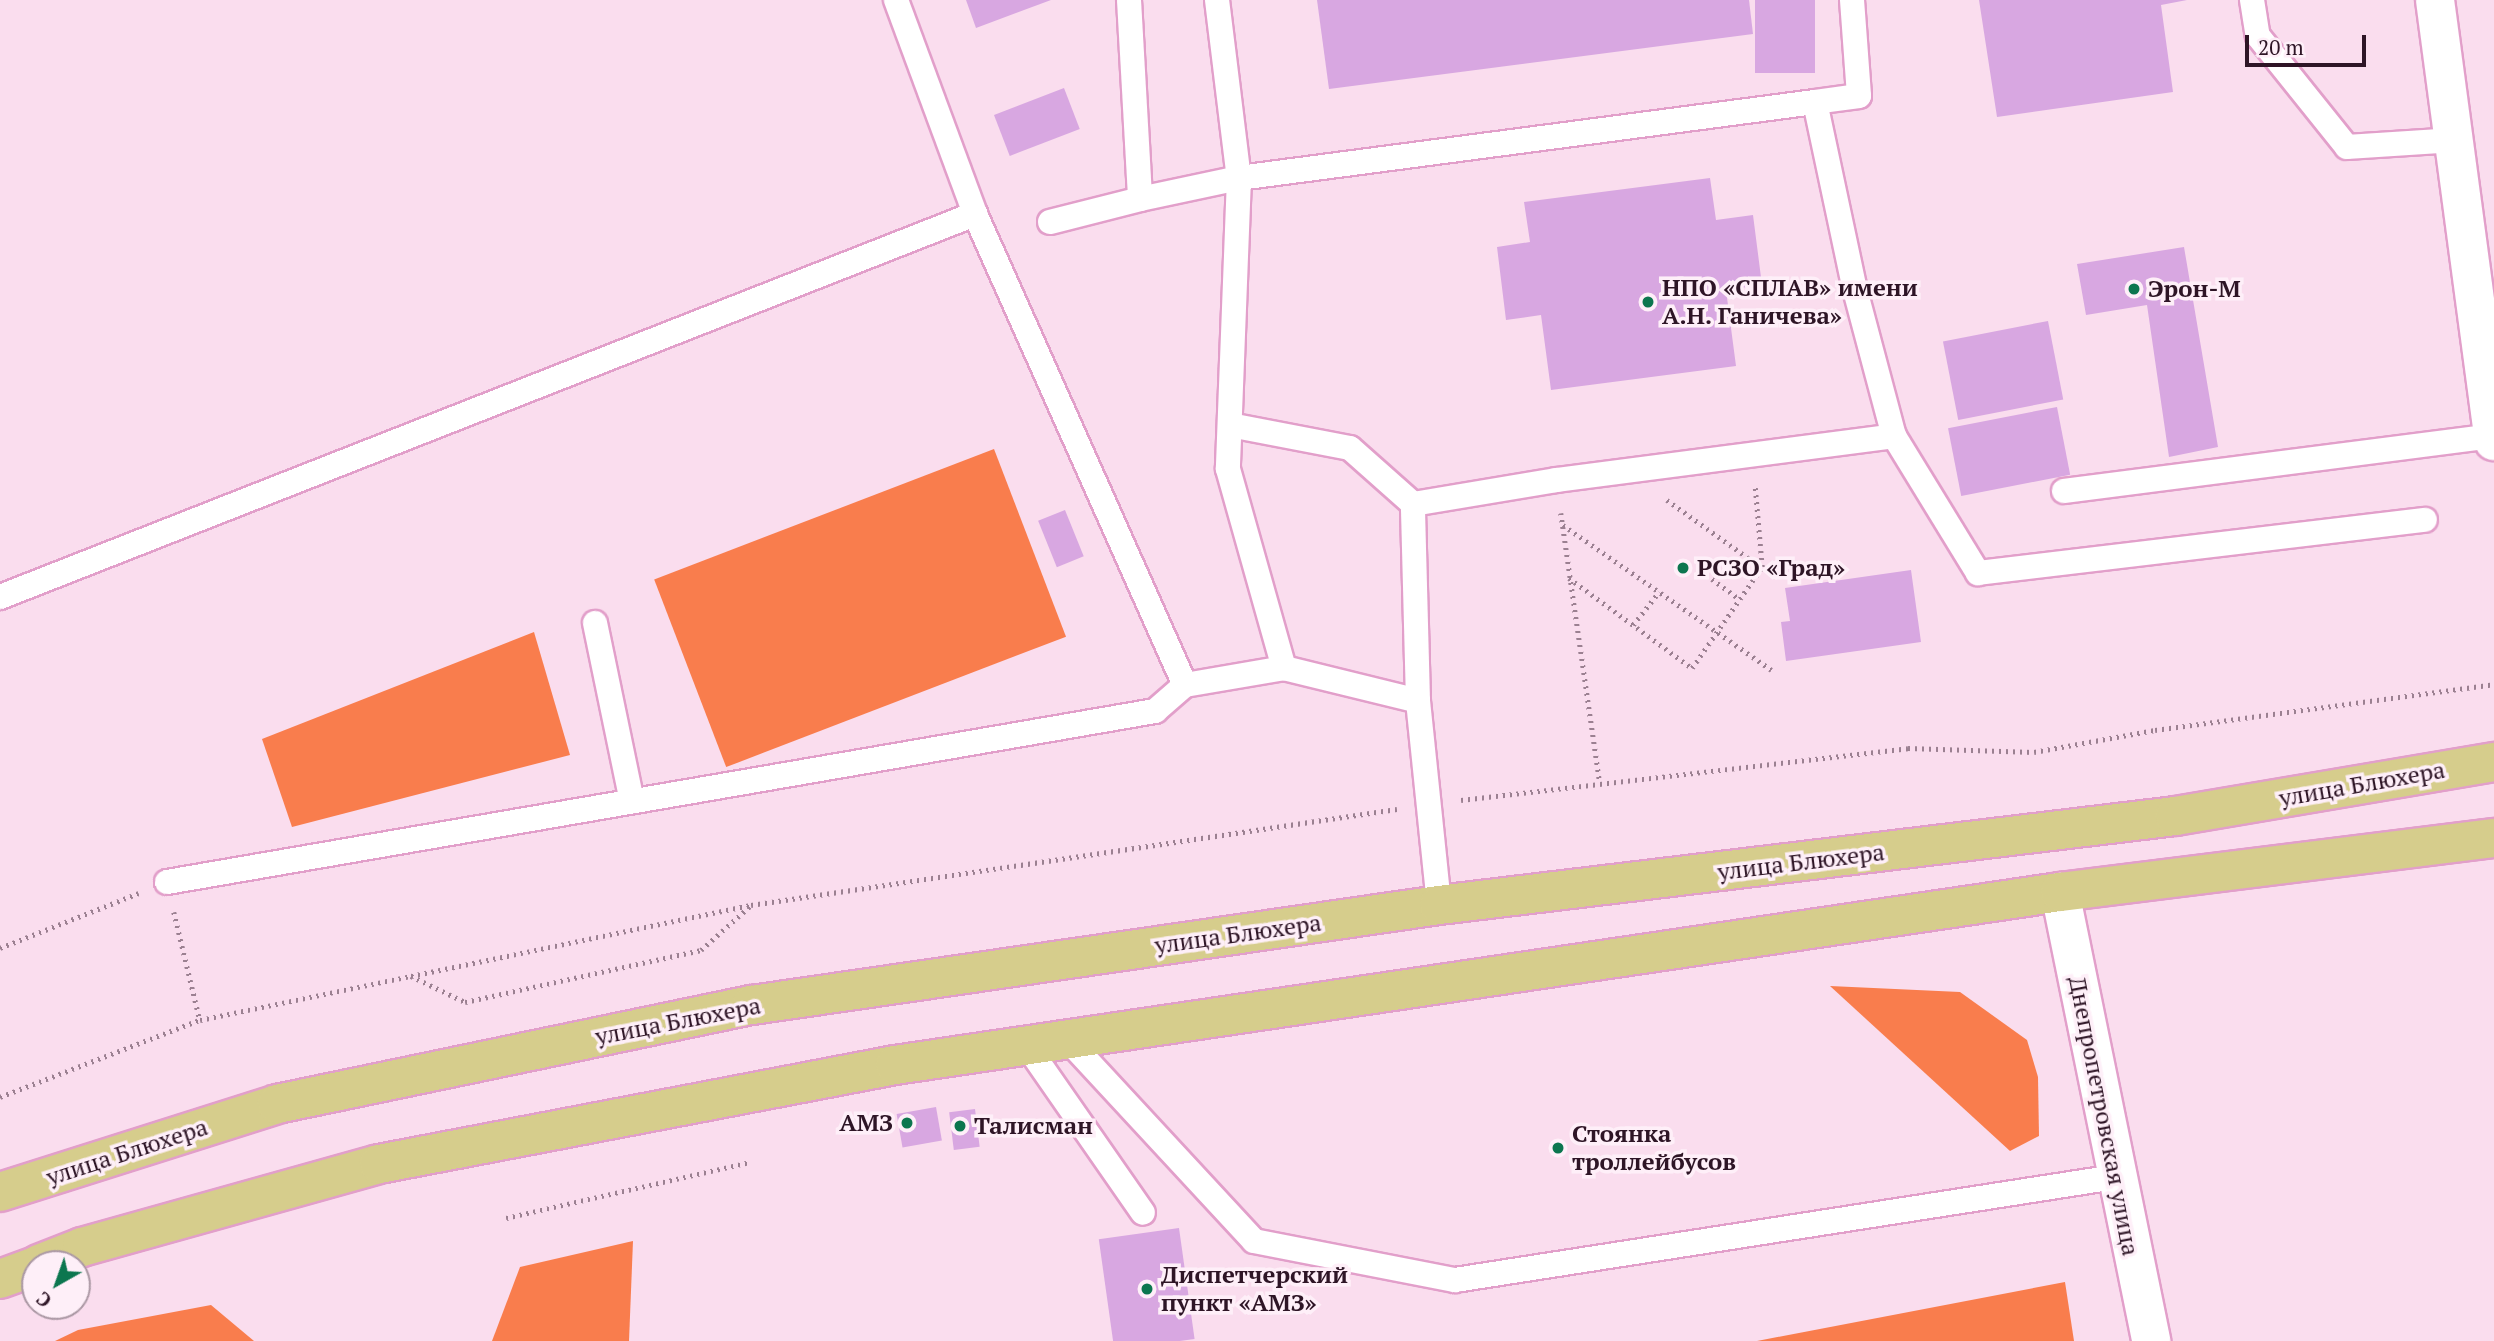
<!DOCTYPE html>
<meta charset="utf-8">
<style>
body{margin:0}
#map{position:relative;width:2494px;height:1341px;overflow:hidden;background:#faddee;font-family:"PT Serif",serif}
div>[style]{position:absolute}
[style*='--x']{left:calc(var(--x)*1px);top:calc(var(--y)*1px);width:calc(var(--w)*1px);rotate:calc(var(--a)*1deg)}
.forest>*{inset:0;background:#f97d4d;transform-origin:0 0}
.building>*{inset:0;background:#d8a7e1;transform-origin:0 0}
.path>*{height:4.5px;margin-top:-2.25px;transform-origin:0;background:repeating-linear-gradient(90deg,#9b8091 0 2px,transparent 0 7px)}
.roads{filter:drop-shadow(2px 0 #e29fca) drop-shadow(-2px 0 #e29fca) drop-shadow(0 2px #e29fca) drop-shadow(0 -2px #e29fca)}
.service>*{height:24px;margin:-12px;padding:0 12px;transform-origin:12px;border-radius:12px;background:#fff}
.minor>*{height:38px;margin:-19px;padding:0 19px;transform-origin:19px;border-radius:19px;background:#fff}
.primary>*{height:38px;margin:-19px;padding:0 19px;transform-origin:19px;border-radius:19px;background:#d6cd8c}
.dots>*{width:19px;height:19px;translate:-50% -50%;box-sizing:border-box;border:4px solid #feeff8;border-radius:50%}
span{translate:-50% -50%;white-space:nowrap;text-align:center;line-height:1.15;-webkit-text-stroke:7px #feeff8;paint-order:stroke}
.poi-label{font-size:24px;color:#2e1526;font-weight:700}
.left{translate:0 -50%;text-align:left}
.right{translate:-100% -50%;text-align:right}
.street-label{font-size:24px;color:#2e1526}
.north{position:absolute;left:21px;top:1250px;width:70px;height:70px;box-sizing:border-box;background:#feeff8;border:2px solid #ab98a4;border-radius:50%;rotate:220deg;font-size:19px;font-weight:700;line-height:28px;text-align:center;color:#2e1526}
.north::after{content:'';display:block;margin:auto;width:24px;height:32px;background:#0c764f;clip-path:polygon(50% 0,100% 100%,50% 72%,0 100%)}
.scale{position:absolute;left:2245px;top:35px;width:121px;height:32px;box-sizing:border-box;border:4px solid #2e1526;border-top:0;padding-left:9px;font-size:21px;line-height:24px;white-space:nowrap;color:#2e1526;-webkit-text-stroke:5px #feeff8;paint-order:stroke}
</style>
<div id="map">
<div class="forest">
<div style="left:994px;top:449px;width:201px;height:364px;rotate:69deg"></div>
<div style="clip-path:polygon(534px 632px,570px 755px,292px 827px,262px 739px)"></div>
<div style="clip-path:polygon(1830px 986px,1960px 992px,2027px 1040px,2038px 1077px,2039px 1136px,2010px 1151px)"></div>
<div style="clip-path:polygon(633px 1241px,629px 1341px,492px 1341px,520px 1267px)"></div>
<div style="clip-path:polygon(2065px 1282px,2074px 1341px,1757px 1341px)"></div>
<div style="clip-path:polygon(211px 1305px,254px 1341px,55px 1341px,78px 1330px)"></div>
</div>
<div class="building">
<div style="clip-path:polygon(966px 0,1051px 0,976px 28px)"></div>
<div style="clip-path:polygon(1317px 0,1749px 0,1753px 34px,1329px 89px)"></div>
<div style="left:1755px;top:0;width:60px;height:73px"></div>
<div style="clip-path:polygon(1979px 0,2187px 0,2161px 5px,2173px 92px,1997px 117px)"></div>
<div style="left:1064px;top:88px;width:44px;height:75px;rotate:69deg"></div>
<div style="clip-path:polygon(1710px 178px,1716px 220px,1753px 215px,1762px 285px,1726px 290px,1736px 366px,1551px 390px,1541px 315px,1506px 320px,1497px 247px,1530px 242px,1524px 202px)"></div>
<div style="clip-path:polygon(2184px 247px,2218px 447px,2169px 457px,2147px 305px,2086px 315px,2077px 264px)"></div>
<div style="left:2048px;top:321px;width:80px;height:107px;rotate:79deg"></div>
<div style="left:2057px;top:407px;width:69px;height:111px;rotate:79deg"></div>
<div style="left:1065px;top:510px;width:50px;height:29px;rotate:68deg"></div>
<div style="clip-path:polygon(1911px 570px,1921px 642px,1786px 661px,1781px 622px,1790px 621px,1785px 588px)"></div>
<div style="left:936px;top:1107px;width:34px;height:40px;rotate:80deg"></div>
<div style="left:975px;top:1109px;width:38px;height:26px;rotate:83deg"></div>
<div style="left:1179px;top:1228px;width:112px;height:81px;rotate:82deg"></div>
</div>
<div class="path">
<div style="--x:1667;--y:500;--w:115;--a:35.5"></div>
<div style="--x:1561;--y:513;--w:272;--a:81.8"></div>
<div style="--x:1563;--y:525;--w:254;--a:34.8"></div>
<div style="--x:1569;--y:578;--w:152;--a:36.2"></div>
<div style="--x:1692;--y:668;--w:123;--a:-55.3"></div>
<div style="--x:1762;--y:567;--w:80;--a:-95"></div>
<div style="--x:1712;--y:579;--w:34;--a:36"></div>
<div style="--x:1633;--y:625;--w:42;--a:-51.8"></div>
<div style="--x:1461;--y:800;--w:450;--a:-6.6"></div>
<div style="--x:1908;--y:748;--w:126;--a:1.8"></div>
<div style="--x:2034;--y:752;--w:123;--a:-10.3"></div>
<div style="--x:2155;--y:730;--w:342;--a:-7.7"></div>
<div style="--x:174;--y:912;--w:111;--a:76.5"></div>
<div style="--x:0;--y:948;--w:149;--a:-21.6"></div>
<div style="--x:411;--y:976;--w:347;--a:-11.8"></div>
<div style="--x:751;--y:905;--w:653;--a:-8.45"></div>
<div style="--x:0;--y:1097;--w:214;--a:-21.1"></div>
<div style="--x:200;--y:1020;--w:216;--a:-11.8"></div>
<div style="--x:411;--y:976;--w:60;--a:25.7"></div>
<div style="--x:465;--y:1002;--w:242;--a:-12.4"></div>
<div style="--x:701;--y:950;--w:66;--a:-41.9"></div>
<div style="--x:506;--y:1218;--w:250;--a:-12.9"></div>
</div>
<div class="roads">
<div class="service">
<div style="--x:896;--y:0;--w:228;--a:69.7"></div>
<div style="--x:975;--y:214;--w:516;--a:65.97"></div>
<div style="--x:1129;--y:0;--w:199;--a:86.8"></div>
<div style="--x:1217;--y:0;--w:179;--a:83"></div>
<div style="--x:1239;--y:178;--w:291;--a:92.2"></div>
<div style="--x:1228;--y:469;--w:207;--a:74.3"></div>
<div style="--x:1852;--y:0;--w:96;--a:85.8"></div>
<div style="--x:1859;--y:96;--w:44;--a:172.2"></div>
<div style="--x:1815;--y:102;--w:188;--a:78"></div>
<div style="--x:1854;--y:286;--w:155;--a:75.1"></div>
<div style="--x:2252;--y:0;--w:36;--a:81"></div>
<div style="--x:2258;--y:36;--w:142;--a:51.3"></div>
<div style="--x:2347;--y:147;--w:108;--a:-3.7"></div>
<div style="--x:1050;--y:222;--w:93;--a:-14.3"></div>
<div style="--x:1140;--y:199;--w:101;--a:-12"></div>
<div style="--x:1239;--y:178;--w:581;--a:-7.52"></div>
<div style="--x:1230;--y:425;--w:122;--a:10.9"></div>
<div style="--x:1350;--y:448;--w:84;--a:41.6"></div>
<div style="--x:2064;--y:491;--w:433;--a:-7.3"></div>
<div style="--x:0;--y:597;--w:1048;--a:-21.45"></div>
<div style="--x:595;--y:623;--w:182;--a:78.3"></div>
<div style="--x:1418;--y:701;--w:197;--a:-91.5"></div>
<div style="--x:1413;--y:504;--w:145;--a:-9.5"></div>
<div style="--x:1556;--y:480;--w:341;--a:-7.4"></div>
<div style="--x:1894;--y:436;--w:161;--a:58.5"></div>
<div style="--x:1978;--y:573;--w:450;--a:-6.8"></div>
<div style="--x:167;--y:882;--w:1003;--a:-9.82"></div>
<div style="--x:1155;--y:711;--w:40;--a:-41"></div>
<div style="--x:1185;--y:685;--w:100;--a:-9.7"></div>
<div style="--x:1284;--y:668;--w:138;--a:13.8"></div>
<div style="--x:1418;--y:701;--w:205;--a:84.1"></div>
<div style="--x:1067;--y:1039;--w:275;--a:47.2"></div>
<div style="--x:1254;--y:1241;--w:205;--a:11"></div>
<div style="--x:1455;--y:1280;--w:668;--a:-8.87"></div>
<div style="--x:1027;--y:1046;--w:203;--a:55.2"></div>
</div>
<div class="minor">
<div style="--x:2435;--y:0;--w:445;--a:82.4"></div>
<div style="--x:2060;--y:892;--w:458;--a:78.5"></div>
</div>
<div class="primary">
<div style="--x:0;--y:1192;--w:291;--a:-17.6"></div>
<div style="--x:277;--y:1104;--w:485;--a:-11.8"></div>
<div style="--x:752;--y:1005;--w:694;--a:-8.28"></div>
<div style="--x:1439;--y:905;--w:741;--a:-6.89"></div>
<div style="--x:2175;--y:816;--w:324;--a:-9.6"></div>
<div style="--x:39;--y:1264;--w:46;--a:-21.6"></div>
<div style="--x:82;--y:1247;--w:308;--a:-15.6"></div>
<div style="--x:379;--y:1164;--w:525;--a:-10.86"></div>
<div style="--x:895;--y:1065;--w:1178;--a:-8.45"></div>
<div style="--x:2060;--y:892;--w:437;--a:-7.1"></div>
<div style="--x:0;--y:1279;--w:37;--a:-20"></div>
</div>
</div>
<div class="dots">
<div style="left:2134px;top:289px;background:#0c764f"></div>
<div style="left:1648px;top:302px;background:#0c764f"></div>
<div style="left:1683px;top:568px;background:#0c764f"></div>
<div style="left:907px;top:1123px;background:#0c764f"></div>
<div style="left:960px;top:1126px;background:#0c764f"></div>
<div style="left:1558px;top:1148px;background:#0c764f"></div>
<div style="left:1147px;top:1289px;background:#0c764f"></div>
</div>
<div class="poi-label">
<span class="left" style="left:1662px;top:302px">НПО «СПЛАВ» имени<br>А.Н. Ганичева»</span>
<span class="left" style="left:2148px;top:289px">Эрон-М</span>
<span class="left" style="left:1697px;top:568px">РСЗО «Град»</span>
<span class="right" style="left:893px;top:1123px">АМЗ</span>
<span class="left" style="left:974px;top:1126px">Талисман</span>
<span class="left" style="left:1572px;top:1148px">Стоянка<br>троллейбусов</span>
<span class="left" style="left:1161px;top:1289px">Диспетчерский<br>пункт «АМЗ»</span>
</div>
<div class="street-label">
<span style="left:2362px;top:784px;rotate:-10deg">улица Блюхера</span>
<span style="left:1801px;top:862px;rotate:-7deg">улица Блюхера</span>
<span style="left:1238px;top:934px;rotate:-8deg">улица Блюхера</span>
<span style="left:678px;top:1021px;rotate:-11deg">улица Блюхера</span>
<span style="left:2104px;top:1116px;rotate:79deg">Днепропетровская улица</span>
<span style="left:127px;top:1152px;rotate:-18deg">улица Блюхера</span>
</div>
<div class="north">С</div>
<div class="scale">20 m</div>
</div>
